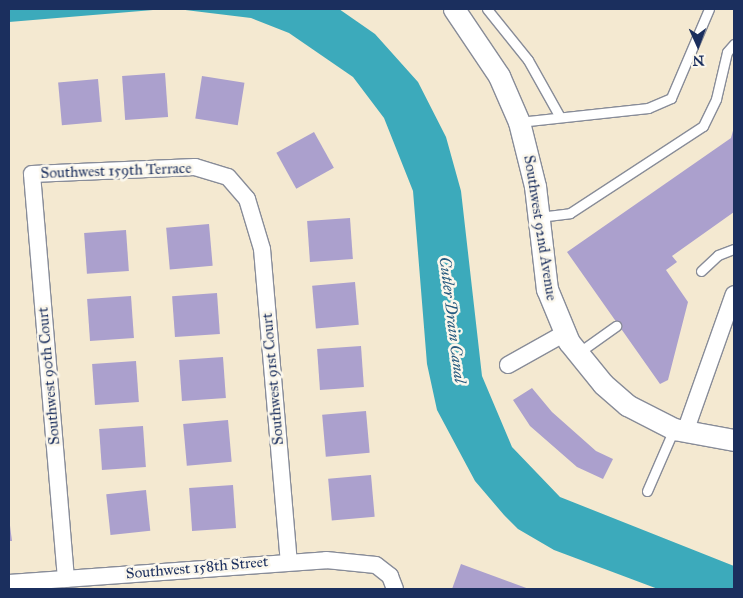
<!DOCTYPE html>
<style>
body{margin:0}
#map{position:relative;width:743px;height:598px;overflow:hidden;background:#f4e9d1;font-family:"IM FELL Great Primer",serif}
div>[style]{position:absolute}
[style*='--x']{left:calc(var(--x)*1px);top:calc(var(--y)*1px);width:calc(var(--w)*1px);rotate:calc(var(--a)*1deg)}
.water>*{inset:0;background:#3caabb}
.building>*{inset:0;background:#aba0cd;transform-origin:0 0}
.roads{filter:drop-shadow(1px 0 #888c98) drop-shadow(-1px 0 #888c98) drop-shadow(0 1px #888c98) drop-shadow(0 -1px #888c98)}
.service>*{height:9px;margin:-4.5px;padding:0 4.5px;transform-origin:4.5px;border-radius:4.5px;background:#fff}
.minor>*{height:16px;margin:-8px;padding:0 8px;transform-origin:8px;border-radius:8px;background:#fff}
.tertiary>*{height:21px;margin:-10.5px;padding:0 10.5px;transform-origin:10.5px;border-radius:10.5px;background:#fff}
span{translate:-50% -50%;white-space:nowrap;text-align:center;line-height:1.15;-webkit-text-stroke:5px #fbf7ec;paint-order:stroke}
.street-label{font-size:15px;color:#1b2f5e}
.water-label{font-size:16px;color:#275a7f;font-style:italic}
.frame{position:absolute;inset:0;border:10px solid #1b2f5e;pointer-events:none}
.north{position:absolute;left:673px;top:20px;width:50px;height:50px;-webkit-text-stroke:4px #fbf7ec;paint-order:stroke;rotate:178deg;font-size:14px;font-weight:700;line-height:20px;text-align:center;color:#1b2f5e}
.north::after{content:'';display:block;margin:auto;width:18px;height:22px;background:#1b2f5e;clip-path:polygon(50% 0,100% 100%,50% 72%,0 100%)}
</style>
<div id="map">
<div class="water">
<div style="clip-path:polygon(9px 9px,165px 9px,9px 22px)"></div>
<div style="clip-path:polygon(177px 9px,339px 9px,375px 34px,418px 82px,446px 137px,461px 191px,482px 376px,512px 447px,560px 497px,734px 566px,734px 589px,658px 589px,554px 550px,518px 529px,504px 515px,475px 481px,437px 410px,427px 364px,413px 191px,384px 118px,353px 77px,289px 33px,251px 18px)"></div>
</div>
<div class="building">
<div style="left:165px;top:73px;width:44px;height:43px;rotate:86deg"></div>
<div style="left:202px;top:76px;width:43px;height:43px;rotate:9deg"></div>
<div style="left:98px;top:79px;width:43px;height:40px;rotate:85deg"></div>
<div style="clip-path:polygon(734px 127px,734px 212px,672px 256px,677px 262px,666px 270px,688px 302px,668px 380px,660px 384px,567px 252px,731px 138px)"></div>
<div style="left:314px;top:132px;width:41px;height:43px;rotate:61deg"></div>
<div style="left:350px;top:218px;width:41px;height:43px;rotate:86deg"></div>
<div style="left:209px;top:224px;width:42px;height:43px;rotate:85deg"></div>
<div style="left:126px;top:230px;width:41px;height:42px;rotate:86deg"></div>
<div style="left:355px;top:282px;width:43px;height:43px;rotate:85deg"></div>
<div style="left:217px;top:293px;width:41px;height:45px;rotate:86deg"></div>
<div style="left:131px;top:296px;width:42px;height:44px;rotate:86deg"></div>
<div style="left:361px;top:346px;width:41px;height:44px;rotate:86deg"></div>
<div style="left:223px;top:357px;width:41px;height:44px;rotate:86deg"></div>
<div style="left:136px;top:361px;width:41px;height:44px;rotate:86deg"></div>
<div style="clip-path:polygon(532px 388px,552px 412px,596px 451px,613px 459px,603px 479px,577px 467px,530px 426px,513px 400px)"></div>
<div style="left:366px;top:411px;width:42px;height:44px;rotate:85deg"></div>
<div style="left:228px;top:420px;width:42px;height:45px;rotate:85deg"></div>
<div style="left:143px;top:426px;width:41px;height:44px;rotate:86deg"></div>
<div style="left:371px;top:475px;width:42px;height:43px;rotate:85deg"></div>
<div style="left:233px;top:485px;width:43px;height:44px;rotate:86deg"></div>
<div style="left:146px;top:490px;width:41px;height:40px;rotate:84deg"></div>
<div style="clip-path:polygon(9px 518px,12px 541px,9px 541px)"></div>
<div style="clip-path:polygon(461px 564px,529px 589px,452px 589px)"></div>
</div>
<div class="roads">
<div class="service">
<div style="--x:487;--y:9;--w:65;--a:51.2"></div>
<div style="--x:528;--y:60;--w:65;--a:60.7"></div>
<div style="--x:519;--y:122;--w:130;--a:-6.2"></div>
<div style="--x:648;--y:108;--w:25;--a:-23"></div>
<div style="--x:671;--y:98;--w:97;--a:-66.9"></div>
<div style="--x:539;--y:217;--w:31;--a:-7"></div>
<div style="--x:570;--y:213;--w:159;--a:-33.2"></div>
<div style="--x:703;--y:126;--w:30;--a:-64"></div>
<div style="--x:716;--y:99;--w:48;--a:-76.8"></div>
<div style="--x:727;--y:52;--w:11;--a:-49"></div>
<div style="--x:701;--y:271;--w:23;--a:-43"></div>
<div style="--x:718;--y:255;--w:17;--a:-21"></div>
<div style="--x:578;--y:353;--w:47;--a:-35.4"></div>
<div style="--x:647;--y:491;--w:68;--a:-66.5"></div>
</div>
<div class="minor">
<div style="--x:508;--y:365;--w:65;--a:-29.3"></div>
<div style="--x:685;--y:432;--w:146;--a:-70.5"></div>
<div style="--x:66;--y:579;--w:406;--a:-94.8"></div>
<div style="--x:32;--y:174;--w:163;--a:-2.5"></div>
<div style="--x:195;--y:167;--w:34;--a:17"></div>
<div style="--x:228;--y:177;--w:29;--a:49"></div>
<div style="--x:247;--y:199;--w:52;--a:73.3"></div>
<div style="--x:262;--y:249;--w:313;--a:85.1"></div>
<div style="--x:9;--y:583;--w:318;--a:-4.1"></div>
<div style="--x:326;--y:560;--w:50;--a:5.7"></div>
<div style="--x:376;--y:565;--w:18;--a:38"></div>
<div style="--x:390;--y:576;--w:14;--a:69"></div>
</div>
<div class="tertiary">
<div style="--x:454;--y:9;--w:81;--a:56.1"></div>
<div style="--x:499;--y:76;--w:50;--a:66.5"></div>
<div style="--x:519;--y:122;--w:66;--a:76"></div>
<div style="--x:535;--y:186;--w:104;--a:83.4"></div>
<div style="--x:547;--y:289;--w:57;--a:67.5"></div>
<div style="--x:569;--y:342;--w:54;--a:51"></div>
<div style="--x:603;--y:384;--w:32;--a:41"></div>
<div style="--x:627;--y:405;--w:53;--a:27.1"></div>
<div style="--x:674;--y:429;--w:61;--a:10.4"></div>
</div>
</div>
<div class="street-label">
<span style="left:116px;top:171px;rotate:-2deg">Southwest 159th Terrace</span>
<span style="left:540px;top:228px;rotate:81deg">Southwest 92nd Avenue</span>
<span style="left:49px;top:376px;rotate:-95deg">Southwest 90th Court</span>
<span style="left:273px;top:379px;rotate:-95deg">Southwest 91st Court</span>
<span style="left:197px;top:568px;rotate:-5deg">Southwest 158th Street</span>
</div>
<div class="water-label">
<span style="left:452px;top:320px;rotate:83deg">Cutler Drain Canal</span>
</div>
<div class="frame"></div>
<div class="north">N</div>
</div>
